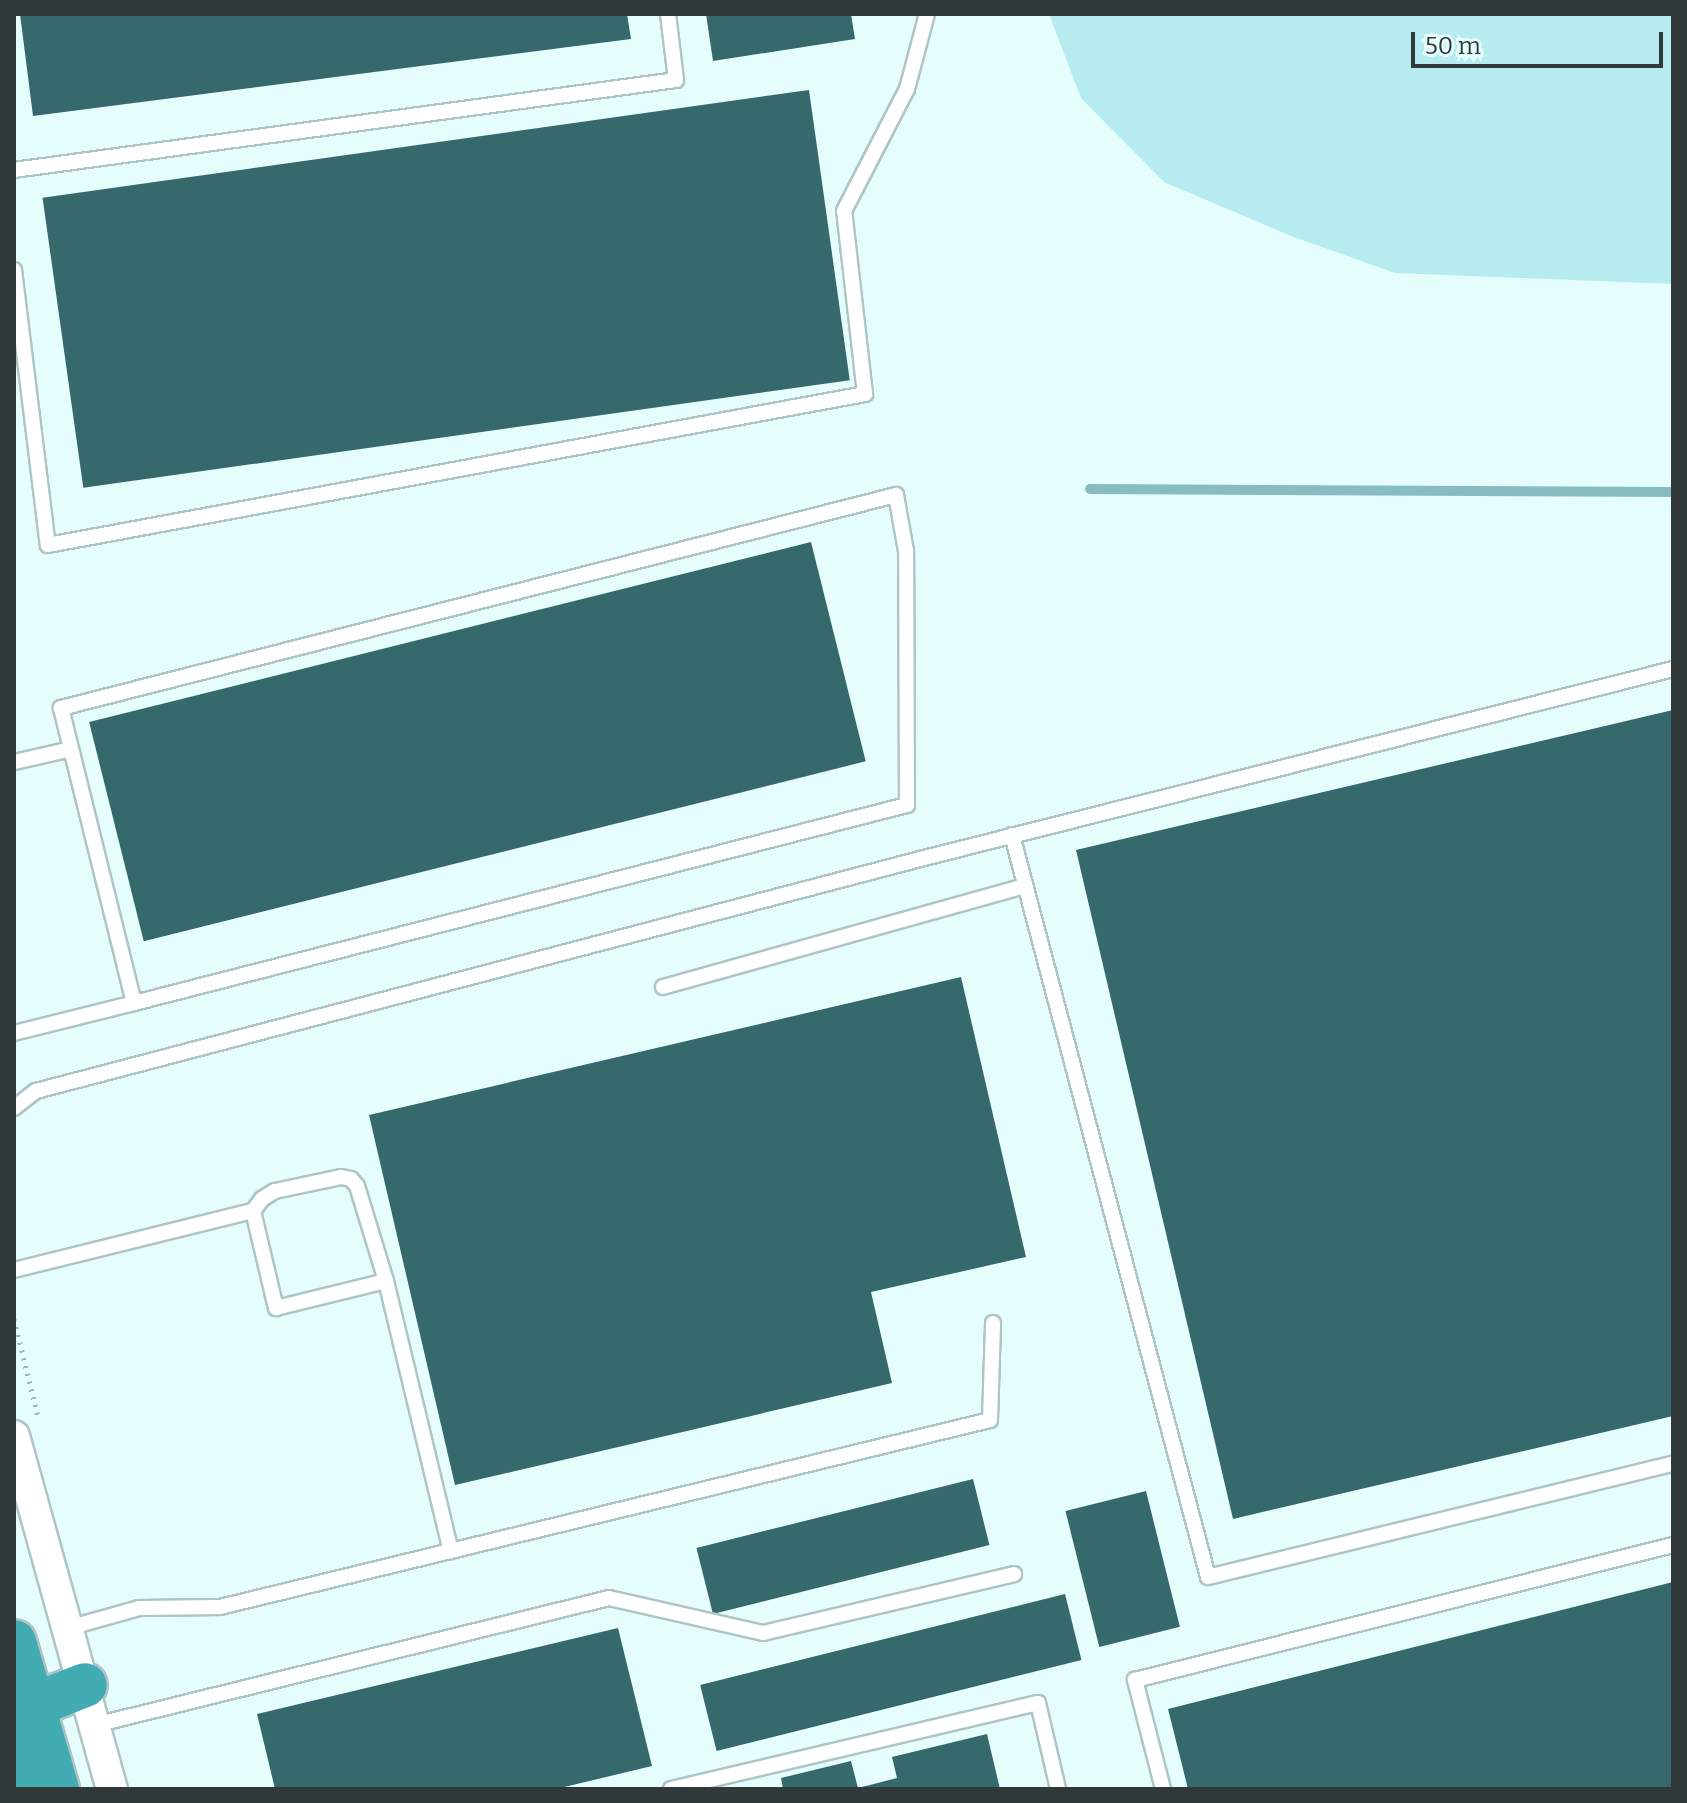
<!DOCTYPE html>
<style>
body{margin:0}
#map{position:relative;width:1687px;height:1803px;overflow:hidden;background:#e6fdfe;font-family:Bitter,serif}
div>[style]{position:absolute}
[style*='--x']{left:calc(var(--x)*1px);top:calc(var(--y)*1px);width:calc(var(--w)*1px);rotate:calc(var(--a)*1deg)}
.green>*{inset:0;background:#b6ecef}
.stream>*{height:10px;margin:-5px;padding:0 5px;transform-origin:5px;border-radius:5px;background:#87bdc0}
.building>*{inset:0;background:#35696c;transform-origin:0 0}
.path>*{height:5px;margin-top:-2.5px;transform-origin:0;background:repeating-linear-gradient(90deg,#a3b4b5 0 2px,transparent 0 8px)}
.roads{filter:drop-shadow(2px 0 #aec4c5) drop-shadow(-2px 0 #aec4c5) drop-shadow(0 2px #aec4c5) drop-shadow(0 -2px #aec4c5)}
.service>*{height:14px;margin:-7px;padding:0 7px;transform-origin:7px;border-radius:7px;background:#fff}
.minor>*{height:30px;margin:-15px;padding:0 15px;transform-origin:15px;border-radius:15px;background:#fff}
.trunk>*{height:44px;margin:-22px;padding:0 22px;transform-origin:22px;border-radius:22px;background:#42acb2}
span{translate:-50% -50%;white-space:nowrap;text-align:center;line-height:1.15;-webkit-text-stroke:8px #e6fdfe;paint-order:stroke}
.frame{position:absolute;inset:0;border:16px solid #31393a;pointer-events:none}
.scale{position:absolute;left:1411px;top:32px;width:252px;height:36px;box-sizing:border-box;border:4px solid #31393a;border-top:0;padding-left:10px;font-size:24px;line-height:28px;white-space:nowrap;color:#31393a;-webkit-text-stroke:6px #e6fdfe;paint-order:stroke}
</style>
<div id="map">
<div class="green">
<div style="clip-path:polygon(1049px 14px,1673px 14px,1673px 284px,1395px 273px,1291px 236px,1164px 182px,1081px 98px)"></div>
</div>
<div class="stream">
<div style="--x:1090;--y:489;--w:583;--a:0.29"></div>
</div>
<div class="building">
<div style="clip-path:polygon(20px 14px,627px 14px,631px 39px,33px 116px)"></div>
<div style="clip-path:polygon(706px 14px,851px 14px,855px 39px,713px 61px)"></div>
<div style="left:809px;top:90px;width:293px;height:774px;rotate:82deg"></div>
<div style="left:811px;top:542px;width:226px;height:744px;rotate:76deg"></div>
<div style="clip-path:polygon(1673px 710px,1673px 1416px,1233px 1519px,1076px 850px)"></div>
<div style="clip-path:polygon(961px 977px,1026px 1257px,871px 1292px,892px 1383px,455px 1485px,369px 1115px)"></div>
<div style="left:973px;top:1479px;width:68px;height:285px;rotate:76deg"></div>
<div style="left:1146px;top:1491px;width:140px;height:83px;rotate:76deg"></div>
<div style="clip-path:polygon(1673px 1582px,1673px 1789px,1188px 1789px,1168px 1709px)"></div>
<div style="left:1065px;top:1594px;width:68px;height:376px;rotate:76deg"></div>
<div style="clip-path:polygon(618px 1628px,652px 1766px,556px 1789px,275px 1789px,257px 1714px)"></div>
<div style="clip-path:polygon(987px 1734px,1000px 1789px,783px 1789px,781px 1778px,851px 1761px,858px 1788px,897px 1778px,892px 1757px)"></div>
</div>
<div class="path">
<div style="--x:14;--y:1319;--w:101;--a:76.2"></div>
</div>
<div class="roads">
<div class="service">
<div style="--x:14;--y:170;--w:668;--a:-7.74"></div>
<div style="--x:676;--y:80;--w:66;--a:-96.9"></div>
<div style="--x:14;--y:270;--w:277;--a:83"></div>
<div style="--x:48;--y:545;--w:831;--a:-10.47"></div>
<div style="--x:865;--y:394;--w:184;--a:-96.5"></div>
<div style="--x:844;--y:211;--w:137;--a:-62.7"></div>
<div style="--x:907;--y:89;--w:78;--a:-75.1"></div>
<div style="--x:14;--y:762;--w:58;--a:-12.8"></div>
<div style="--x:1012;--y:835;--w:767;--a:75.2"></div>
<div style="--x:1208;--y:1577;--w:479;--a:-13.7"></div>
<div style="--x:663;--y:987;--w:376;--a:-15.6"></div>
<div style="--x:14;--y:1033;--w:124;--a:-14"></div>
<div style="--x:134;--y:1003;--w:798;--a:-14.37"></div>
<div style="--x:907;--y:805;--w:254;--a:-90.2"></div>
<div style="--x:906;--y:551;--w:57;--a:-100.1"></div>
<div style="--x:896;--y:495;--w:862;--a:165.69"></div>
<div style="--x:61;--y:708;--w:304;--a:76.1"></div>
<div style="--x:14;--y:1108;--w:28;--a:-38"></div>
<div style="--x:36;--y:1091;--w:926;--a:-14.7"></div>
<div style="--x:932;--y:856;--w:764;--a:-14.16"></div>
<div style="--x:253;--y:1211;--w:15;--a:-53"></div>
<div style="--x:262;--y:1199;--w:15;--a:-32"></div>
<div style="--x:275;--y:1191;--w:67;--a:-12"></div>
<div style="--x:341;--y:1177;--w:10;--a:11"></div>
<div style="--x:351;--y:1179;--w:9;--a:49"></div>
<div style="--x:357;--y:1186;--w:99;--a:73"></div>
<div style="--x:14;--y:1270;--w:246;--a:-13.9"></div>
<div style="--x:253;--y:1211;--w:100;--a:76.7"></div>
<div style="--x:276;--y:1308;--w:113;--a:-13.8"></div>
<div style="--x:386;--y:1281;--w:278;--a:76.5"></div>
<div style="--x:68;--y:1628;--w:74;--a:-15.7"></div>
<div style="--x:139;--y:1608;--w:81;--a:-0.7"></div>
<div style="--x:220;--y:1607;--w:792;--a:-13.65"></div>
<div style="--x:990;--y:1420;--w:97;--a:-88.2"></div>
<div style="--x:95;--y:1725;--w:529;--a:-13.88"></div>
<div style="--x:609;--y:1598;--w:158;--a:12.8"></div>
<div style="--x:763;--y:1633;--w:258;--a:-13.2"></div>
<div style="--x:671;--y:1789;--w:377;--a:-13.2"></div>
<div style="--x:1038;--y:1703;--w:88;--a:76.9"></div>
<div style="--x:1163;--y:1789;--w:113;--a:-104.4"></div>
<div style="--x:1135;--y:1680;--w:555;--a:-14.09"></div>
</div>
<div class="minor">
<div style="--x:14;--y:1436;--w:366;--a:74.5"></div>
</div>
<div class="trunk">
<div style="--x:14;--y:1642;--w:153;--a:73.7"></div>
<div style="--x:14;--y:1713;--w:76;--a:-21.5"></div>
<div style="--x:23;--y:1789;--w:38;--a:-102"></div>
<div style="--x:15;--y:1752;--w:24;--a:-81"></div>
<div style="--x:19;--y:1728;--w:19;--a:-62"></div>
</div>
</div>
<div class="frame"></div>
<div class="scale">50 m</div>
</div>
